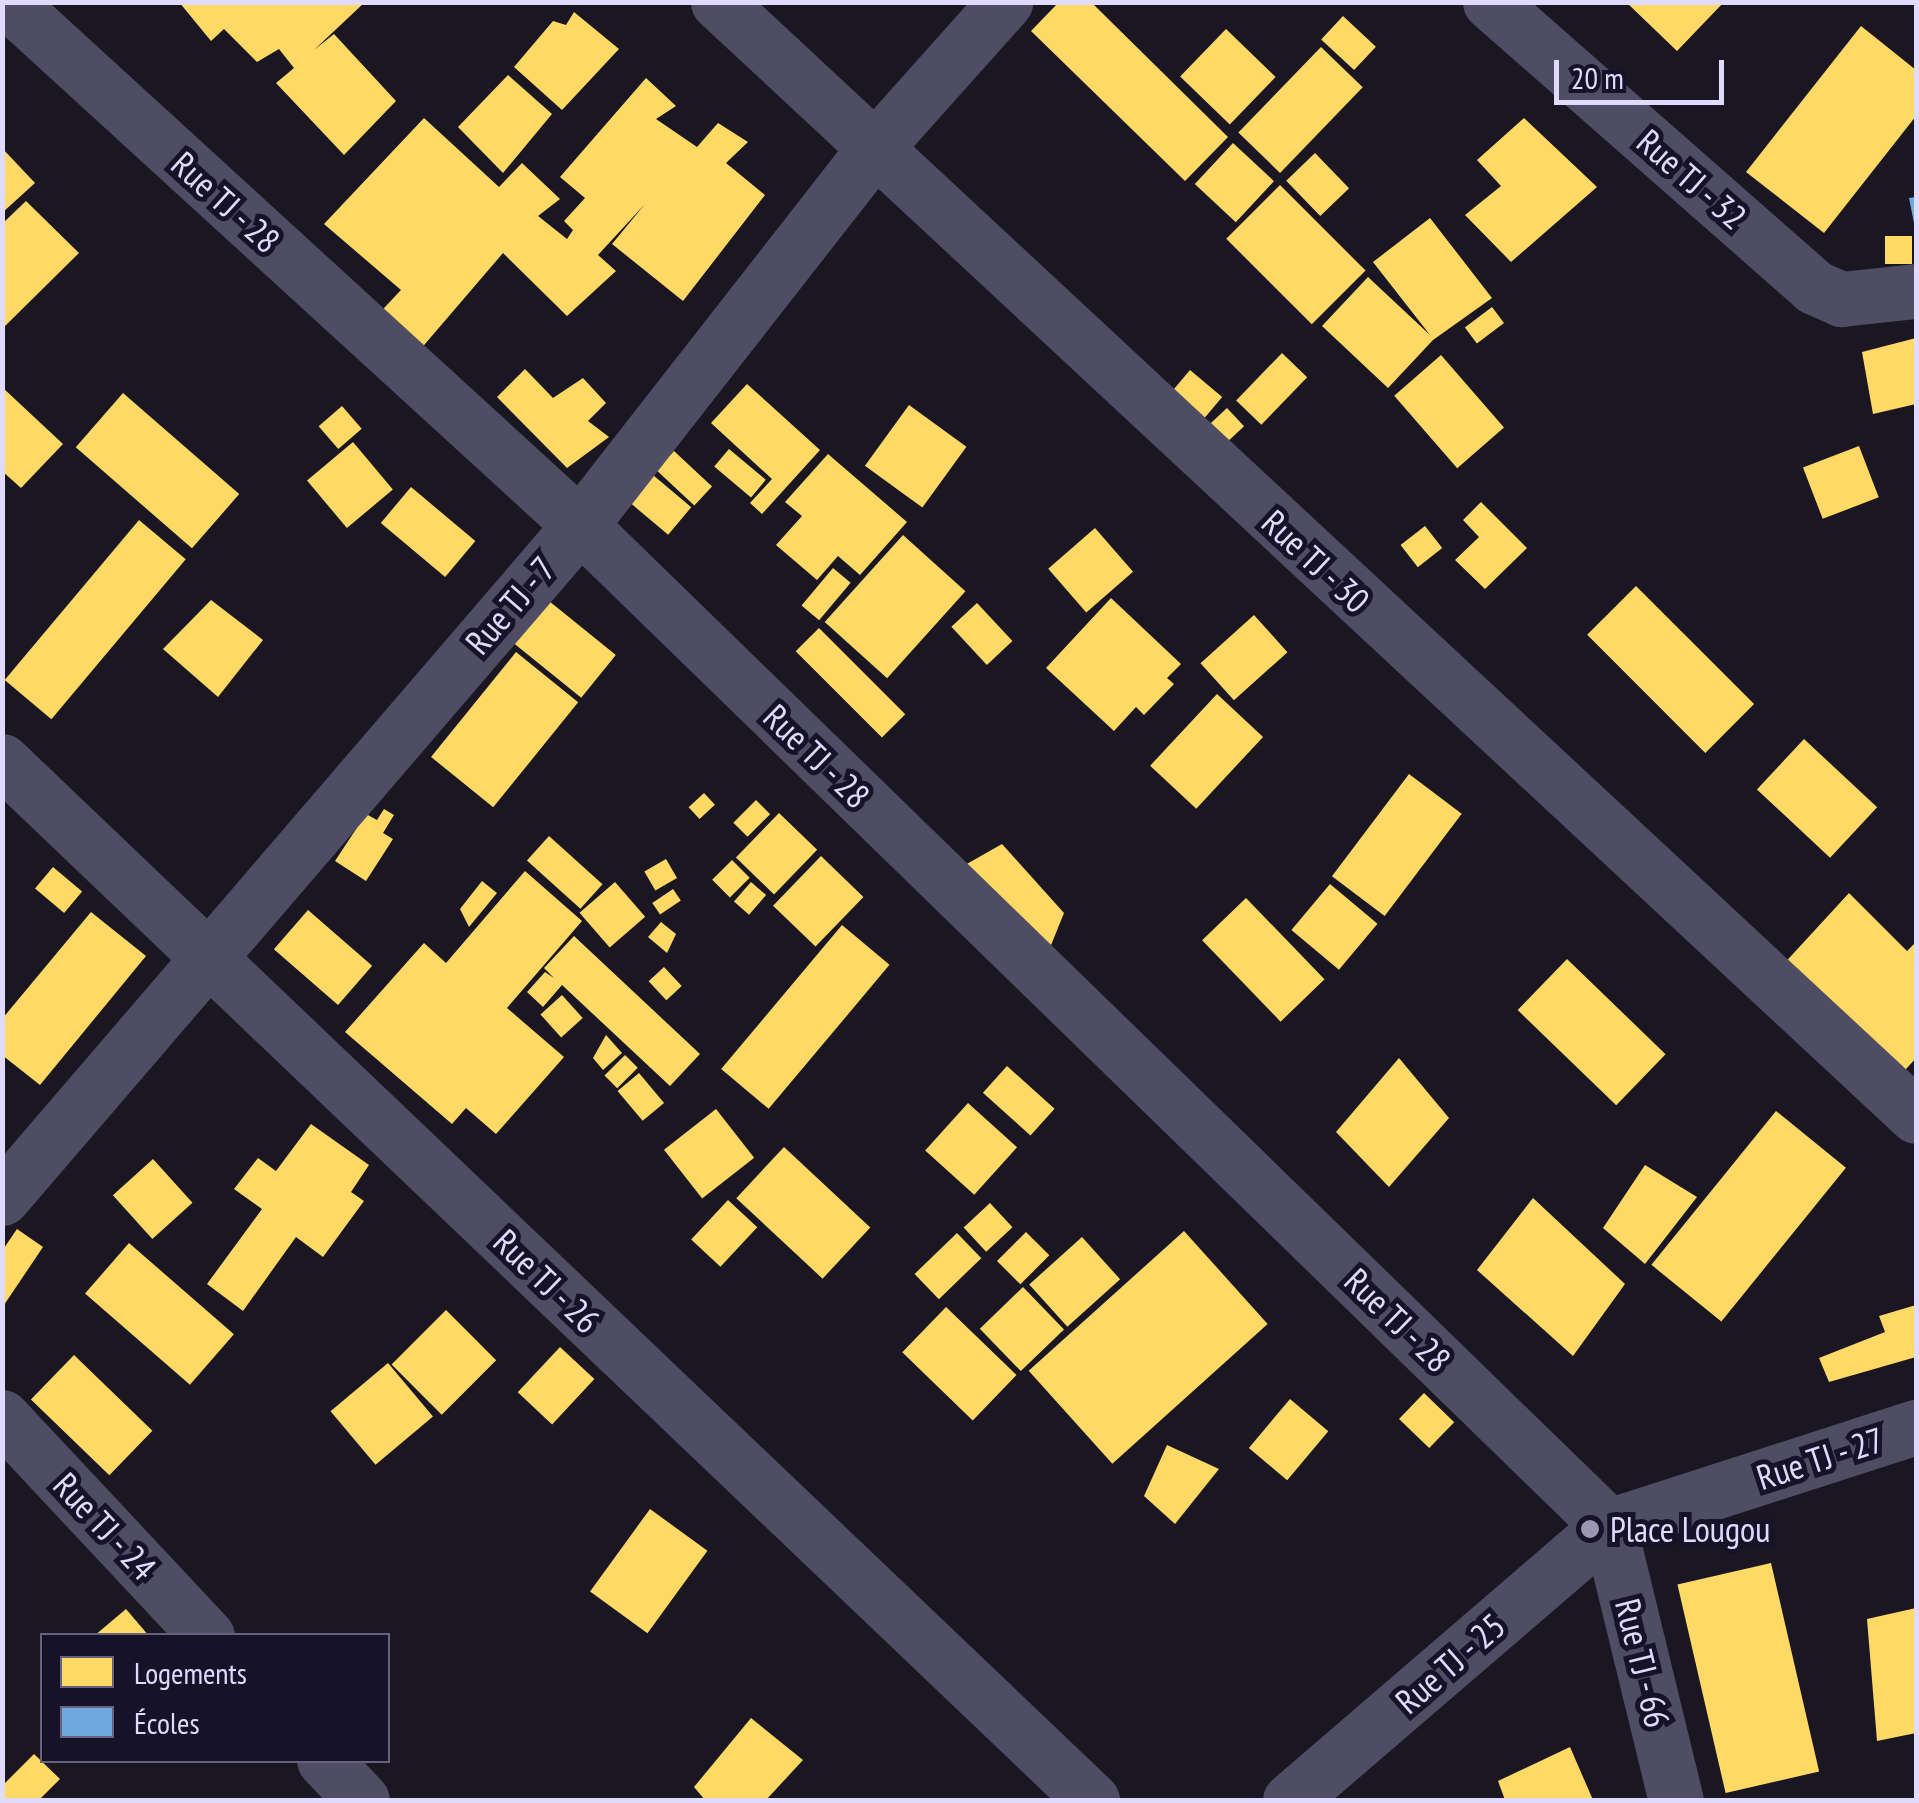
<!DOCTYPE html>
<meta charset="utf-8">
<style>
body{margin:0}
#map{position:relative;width:1919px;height:1803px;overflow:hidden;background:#1a1723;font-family:"PT Sans Narrow",sans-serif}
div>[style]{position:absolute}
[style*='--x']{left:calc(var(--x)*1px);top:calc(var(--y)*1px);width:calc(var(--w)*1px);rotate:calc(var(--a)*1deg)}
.homes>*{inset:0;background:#ffd966;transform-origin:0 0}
.schools>*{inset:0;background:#6fa8dc}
.minor>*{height:55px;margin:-27.5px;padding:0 27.5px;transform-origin:27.5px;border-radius:27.5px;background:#4e4d63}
.dots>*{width:28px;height:28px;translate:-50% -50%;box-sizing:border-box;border:5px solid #161228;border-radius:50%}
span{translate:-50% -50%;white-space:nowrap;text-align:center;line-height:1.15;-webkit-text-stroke:10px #161228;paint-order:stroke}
.street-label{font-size:35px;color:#e0dbfd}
.poi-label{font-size:35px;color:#e0dbfd}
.left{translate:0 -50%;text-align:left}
.frame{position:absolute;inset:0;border:5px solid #e0dbfd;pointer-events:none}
.legend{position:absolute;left:40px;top:1633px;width:350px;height:130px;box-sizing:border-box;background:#161228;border:2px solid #67627d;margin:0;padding:12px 18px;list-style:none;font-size:30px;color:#e0dbfd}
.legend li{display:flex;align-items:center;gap:20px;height:50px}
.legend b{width:50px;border:2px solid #67627d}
.scale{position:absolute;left:1554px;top:60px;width:170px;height:45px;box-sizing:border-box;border:5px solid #e0dbfd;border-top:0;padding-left:12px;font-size:30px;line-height:35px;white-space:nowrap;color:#e0dbfd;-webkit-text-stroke:8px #161228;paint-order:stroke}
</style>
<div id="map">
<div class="homes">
<div style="clip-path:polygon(179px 2px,365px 2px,314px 50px,334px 34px,396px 101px,344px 155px,276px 83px,294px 68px,279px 49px,257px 62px,224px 29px,211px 41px)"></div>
<div style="clip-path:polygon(1059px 2px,1091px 2px,1228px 137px,1185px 181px,1031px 31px)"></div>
<div style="clip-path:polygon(1626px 2px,1724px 2px,1677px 51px)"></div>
<div style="clip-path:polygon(574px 12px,619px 49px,562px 110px,514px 67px,553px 21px,566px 25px)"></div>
<div style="left:1343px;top:16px;width:45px;height:32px;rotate:43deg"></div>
<div style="clip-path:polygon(1861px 26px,1916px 70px,1916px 116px,1824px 233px,1746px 172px)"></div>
<div style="left:1226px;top:29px;width:69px;height:66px;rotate:44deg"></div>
<div style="left:1321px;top:47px;width:58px;height:119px;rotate:44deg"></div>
<div style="clip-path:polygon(508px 75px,552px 114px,503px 173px,458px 127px)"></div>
<div style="clip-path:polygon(646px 78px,676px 106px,656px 119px,697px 147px,718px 123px,748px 142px,726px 163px,765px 195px,683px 301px,612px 244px,645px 204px,598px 255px,616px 271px,567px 316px,503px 253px,413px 358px,370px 323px,401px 290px,324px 224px,424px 118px,499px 187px,522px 163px,560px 199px,538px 216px,567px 239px,573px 230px,564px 221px,585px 198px,560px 177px)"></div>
<div style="clip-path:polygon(1524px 118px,1597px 187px,1511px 262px,1465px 215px,1501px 186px,1477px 160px)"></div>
<div style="left:1233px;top:143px;width:56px;height:56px;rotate:43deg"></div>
<div style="clip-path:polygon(2px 148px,35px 183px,2px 213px)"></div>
<div style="left:1315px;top:153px;width:49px;height:40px;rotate:46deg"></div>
<div style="left:1280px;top:185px;width:121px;height:76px;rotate:45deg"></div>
<div style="clip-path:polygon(26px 201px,79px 253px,2px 329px,2px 224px)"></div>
<div style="clip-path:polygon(1430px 218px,1492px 298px,1433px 340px,1388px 388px,1322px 326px,1368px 277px,1430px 335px,1373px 262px)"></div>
<div style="left:1885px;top:236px;width:27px;height:28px"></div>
<div style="left:1492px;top:307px;width:20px;height:34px;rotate:53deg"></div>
<div style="clip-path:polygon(1916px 338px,1916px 404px,1873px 414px,1862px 352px)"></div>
<div style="left:1282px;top:353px;width:35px;height:66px;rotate:44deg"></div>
<div style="left:1441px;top:355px;width:96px;height:62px;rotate:49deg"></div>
<div style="clip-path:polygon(525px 369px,553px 398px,583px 378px,606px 403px,588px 421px,609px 437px,567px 468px,497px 397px)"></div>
<div style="left:1190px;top:370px;width:42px;height:35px;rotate:40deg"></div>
<div style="clip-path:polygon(747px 384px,820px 450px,762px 514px,750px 503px,772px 479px,711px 423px)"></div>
<div style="clip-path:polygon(2px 387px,63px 444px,21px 488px,2px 471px)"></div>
<div style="left:123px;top:393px;width:154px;height:72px;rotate:41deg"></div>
<div style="left:909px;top:405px;width:71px;height:75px;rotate:36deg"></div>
<div style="left:342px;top:406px;width:30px;height:31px;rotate:49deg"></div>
<div style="left:1227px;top:408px;width:25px;height:34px;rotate:47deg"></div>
<div style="left:353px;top:442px;width:62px;height:60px;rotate:50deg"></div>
<div style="left:1859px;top:446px;width:55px;height:60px;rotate:69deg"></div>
<div style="left:729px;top:449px;width:48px;height:23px;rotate:40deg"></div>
<div style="left:674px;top:451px;width:52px;height:26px;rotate:43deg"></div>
<div style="clip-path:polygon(828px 454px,907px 522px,860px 575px,838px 556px,817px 580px,776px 545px,802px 516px,785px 502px)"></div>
<div style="left:653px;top:475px;width:50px;height:36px;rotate:40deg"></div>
<div style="left:411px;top:487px;width:84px;height:47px;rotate:40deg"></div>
<div style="clip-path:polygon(1481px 502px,1527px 548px,1485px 589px,1455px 560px,1479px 537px,1463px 520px)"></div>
<div style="left:139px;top:520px;width:61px;height:209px;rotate:40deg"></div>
<div style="left:1425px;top:526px;width:28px;height:31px;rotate:52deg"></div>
<div style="left:1095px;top:528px;width:58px;height:62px;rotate:49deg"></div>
<div style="left:903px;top:535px;width:84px;height:117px;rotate:42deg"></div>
<div style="left:833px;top:568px;width:23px;height:49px;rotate:40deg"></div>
<div style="left:1636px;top:586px;width:167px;height:69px;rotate:45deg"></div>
<div style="clip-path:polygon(1111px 598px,1181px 664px,1167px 678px,1174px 684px,1144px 715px,1136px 707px,1114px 731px,1046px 668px)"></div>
<div style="clip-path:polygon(211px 600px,263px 640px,218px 697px,163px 649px)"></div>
<div style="left:549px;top:601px;width:86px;height:55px;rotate:39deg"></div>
<div style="left:977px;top:603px;width:52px;height:35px;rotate:47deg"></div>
<div style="left:1254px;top:615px;width:50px;height:72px;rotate:48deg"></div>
<div style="left:819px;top:628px;width:122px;height:33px;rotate:45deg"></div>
<div style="left:516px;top:652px;width:80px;height:135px;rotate:39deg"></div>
<div style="left:1217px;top:694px;width:63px;height:98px;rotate:43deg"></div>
<div style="left:1804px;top:739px;width:100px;height:69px;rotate:43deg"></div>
<div style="left:1409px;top:774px;width:66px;height:128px;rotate:37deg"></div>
<div style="left:704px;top:793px;width:16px;height:21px;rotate:47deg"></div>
<div style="left:756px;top:800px;width:20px;height:32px;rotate:45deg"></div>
<div style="clip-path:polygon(384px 809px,394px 815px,383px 833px,393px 839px,366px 881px,335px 861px,366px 814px,377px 820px)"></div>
<div style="left:779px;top:813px;width:53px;height:62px;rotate:44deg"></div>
<div style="left:549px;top:836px;width:72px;height:33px;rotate:42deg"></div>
<div style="clip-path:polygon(1002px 844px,1064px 913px,1045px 960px,958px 869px)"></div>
<div style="left:821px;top:856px;width:59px;height:69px;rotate:44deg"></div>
<div style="left:666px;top:859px;width:22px;height:25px;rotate:60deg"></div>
<div style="left:732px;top:860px;width:25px;height:28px;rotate:45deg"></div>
<div style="left:53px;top:867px;width:38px;height:28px;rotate:40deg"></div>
<div style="clip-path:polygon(525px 871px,582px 921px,507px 1008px,564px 1057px,496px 1134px,466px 1108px,452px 1124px,345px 1032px,424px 943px,446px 963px)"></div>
<div style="clip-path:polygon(482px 881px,497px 893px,469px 927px,460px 909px)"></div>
<div style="left:615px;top:882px;width:46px;height:47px;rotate:49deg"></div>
<div style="left:751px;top:882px;width:20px;height:26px;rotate:41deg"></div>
<div style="left:1330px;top:884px;width:62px;height:60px;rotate:40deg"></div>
<div style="left:673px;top:889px;width:14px;height:25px;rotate:56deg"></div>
<div style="clip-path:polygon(1849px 893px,1907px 951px,1916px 942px,1916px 1058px,1897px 1079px,1780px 968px)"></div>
<div style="left:1246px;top:898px;width:113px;height:61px;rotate:46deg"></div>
<div style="left:308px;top:910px;width:85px;height:52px;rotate:41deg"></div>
<div style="clip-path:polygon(91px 912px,146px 956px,40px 1085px,2px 1055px,2px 1019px)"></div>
<div style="clip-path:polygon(661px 922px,676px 934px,667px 953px,648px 937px)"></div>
<div style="left:842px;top:925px;width:62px;height:188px;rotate:40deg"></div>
<div style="clip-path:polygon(574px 936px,700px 1054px,670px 1086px,562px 985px,543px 1007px,527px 992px,545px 972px,554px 978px,544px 968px)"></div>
<div style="left:1567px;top:959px;width:137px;height:71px;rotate:44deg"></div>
<div style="left:664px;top:967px;width:26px;height:21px;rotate:47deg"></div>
<div style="left:562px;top:995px;width:31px;height:29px;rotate:48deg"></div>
<div style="clip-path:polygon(606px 1035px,622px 1053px,603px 1070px,593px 1058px)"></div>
<div style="left:625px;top:1055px;width:18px;height:29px;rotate:45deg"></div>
<div style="clip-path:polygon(1399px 1058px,1449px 1118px,1389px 1187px,1336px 1132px)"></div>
<div style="left:1007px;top:1066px;width:64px;height:36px;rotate:42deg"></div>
<div style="left:639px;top:1073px;width:39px;height:28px;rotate:50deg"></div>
<div style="left:968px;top:1103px;width:66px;height:64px;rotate:42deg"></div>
<div style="left:716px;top:1109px;width:62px;height:66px;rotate:52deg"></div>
<div style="left:1776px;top:1111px;width:90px;height:198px;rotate:39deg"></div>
<div style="clip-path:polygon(311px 1124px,369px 1165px,351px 1192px,364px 1201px,323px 1257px,296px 1237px,243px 1311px,207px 1284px,262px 1209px,234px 1189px,258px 1158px,276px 1171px)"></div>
<div style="left:784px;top:1147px;width:118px;height:70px;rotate:43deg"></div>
<div style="left:153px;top:1159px;width:59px;height:54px;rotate:48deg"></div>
<div style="clip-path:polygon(1645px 1165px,1697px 1197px,1645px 1264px,1603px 1228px)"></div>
<div style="clip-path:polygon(1533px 1198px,1625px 1284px,1573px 1356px,1477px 1270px)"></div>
<div style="left:728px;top:1200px;width:40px;height:54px;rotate:43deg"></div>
<div style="left:990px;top:1203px;width:33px;height:36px;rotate:47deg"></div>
<div style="clip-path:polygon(17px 1229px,43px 1247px,2px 1308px,2px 1251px)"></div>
<div style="left:1184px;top:1231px;width:125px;height:209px;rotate:48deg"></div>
<div style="left:1026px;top:1232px;width:33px;height:41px;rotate:45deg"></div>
<div style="left:957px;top:1233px;width:35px;height:59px;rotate:46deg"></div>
<div style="left:1082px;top:1237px;width:57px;height:71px;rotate:48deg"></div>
<div style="left:129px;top:1243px;width:139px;height:67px;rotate:41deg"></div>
<div style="left:1023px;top:1287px;width:59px;height:60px;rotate:46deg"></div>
<div style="clip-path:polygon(1916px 1305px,1916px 1357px,1829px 1382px,1819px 1358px,1885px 1332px,1879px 1316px)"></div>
<div style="left:946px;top:1307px;width:98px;height:63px;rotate:44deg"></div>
<div style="left:446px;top:1310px;width:71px;height:77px;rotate:45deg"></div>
<div style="left:560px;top:1347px;width:47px;height:62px;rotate:43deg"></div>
<div style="left:74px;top:1355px;width:109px;height:62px;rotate:44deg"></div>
<div style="left:388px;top:1363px;width:70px;height:75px;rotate:50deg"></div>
<div style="left:1424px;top:1393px;width:42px;height:36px;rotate:44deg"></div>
<div style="left:1290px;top:1399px;width:50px;height:64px;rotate:40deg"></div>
<div style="clip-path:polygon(1167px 1445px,1219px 1469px,1175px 1524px,1144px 1496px)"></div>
<div style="left:650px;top:1509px;width:71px;height:102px;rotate:36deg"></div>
<div style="left:1771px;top:1563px;width:214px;height:96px;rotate:77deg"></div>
<div style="clip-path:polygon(1916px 1608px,1916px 1733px,1877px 1741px,1867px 1619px)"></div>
<div style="clip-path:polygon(126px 1609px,149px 1636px,94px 1636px)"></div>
<div style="clip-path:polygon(751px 1718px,803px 1760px,766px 1800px,705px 1800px,694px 1787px)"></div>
<div style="clip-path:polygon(1570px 1747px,1593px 1800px,1505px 1800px,1498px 1781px)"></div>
<div style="clip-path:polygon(34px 1754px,60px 1779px,39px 1800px,2px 1800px,2px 1786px)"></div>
</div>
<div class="schools">
<div style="clip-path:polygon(1916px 197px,1916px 228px,1915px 228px,1909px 198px)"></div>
</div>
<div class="minor">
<div style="--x:8;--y:2;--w:775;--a:42.44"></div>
<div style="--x:580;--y:525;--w:1436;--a:44.21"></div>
<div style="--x:718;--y:2;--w:1636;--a:42.92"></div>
<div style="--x:1490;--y:2;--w:432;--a:41.3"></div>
<div style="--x:1814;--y:287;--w:30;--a:24"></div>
<div style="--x:1841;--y:299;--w:75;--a:-6.1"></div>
<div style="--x:2;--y:761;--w:1506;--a:43.63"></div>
<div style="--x:2;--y:1198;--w:887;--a:-49.34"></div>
<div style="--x:580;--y:525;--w:474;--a:-52"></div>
<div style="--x:872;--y:151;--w:200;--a:-48.2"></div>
<div style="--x:2;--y:1417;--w:300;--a:46.9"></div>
<div style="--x:1609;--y:1526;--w:282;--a:76.3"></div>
<div style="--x:324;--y:1760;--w:55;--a:46.5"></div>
<div style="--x:1290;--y:1800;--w:421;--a:-40.7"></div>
<div style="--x:1609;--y:1526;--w:323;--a:-17.9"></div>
</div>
<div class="dots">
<div style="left:1590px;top:1529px;background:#9b96b1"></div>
</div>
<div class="street-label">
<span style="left:1692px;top:179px;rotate:41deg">Rue TJ - 32</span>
<span style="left:226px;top:202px;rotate:42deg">Rue TJ - 28</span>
<span style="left:1316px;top:561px;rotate:43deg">Rue TJ - 30</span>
<span style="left:510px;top:605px;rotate:-49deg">Rue TJ - 7</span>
<span style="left:817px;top:756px;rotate:44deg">Rue TJ - 28</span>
<span style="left:547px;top:1281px;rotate:44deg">Rue TJ - 26</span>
<span style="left:1398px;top:1320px;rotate:44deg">Rue TJ - 28</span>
<span style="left:1820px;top:1458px;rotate:-18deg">Rue TJ - 27</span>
<span style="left:105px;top:1526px;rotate:47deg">Rue TJ - 24</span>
<span style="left:1450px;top:1663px;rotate:-41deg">Rue TJ - 25</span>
<span style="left:1643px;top:1663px;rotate:76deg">Rue TJ - 66</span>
</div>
<div class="poi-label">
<span class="left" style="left:1610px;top:1529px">Place Lougou</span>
</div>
<div class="frame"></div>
<ul class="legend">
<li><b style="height:28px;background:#ffd966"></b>Logements</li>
<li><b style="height:28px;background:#6fa8dc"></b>Écoles</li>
</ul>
<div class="scale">20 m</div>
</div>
